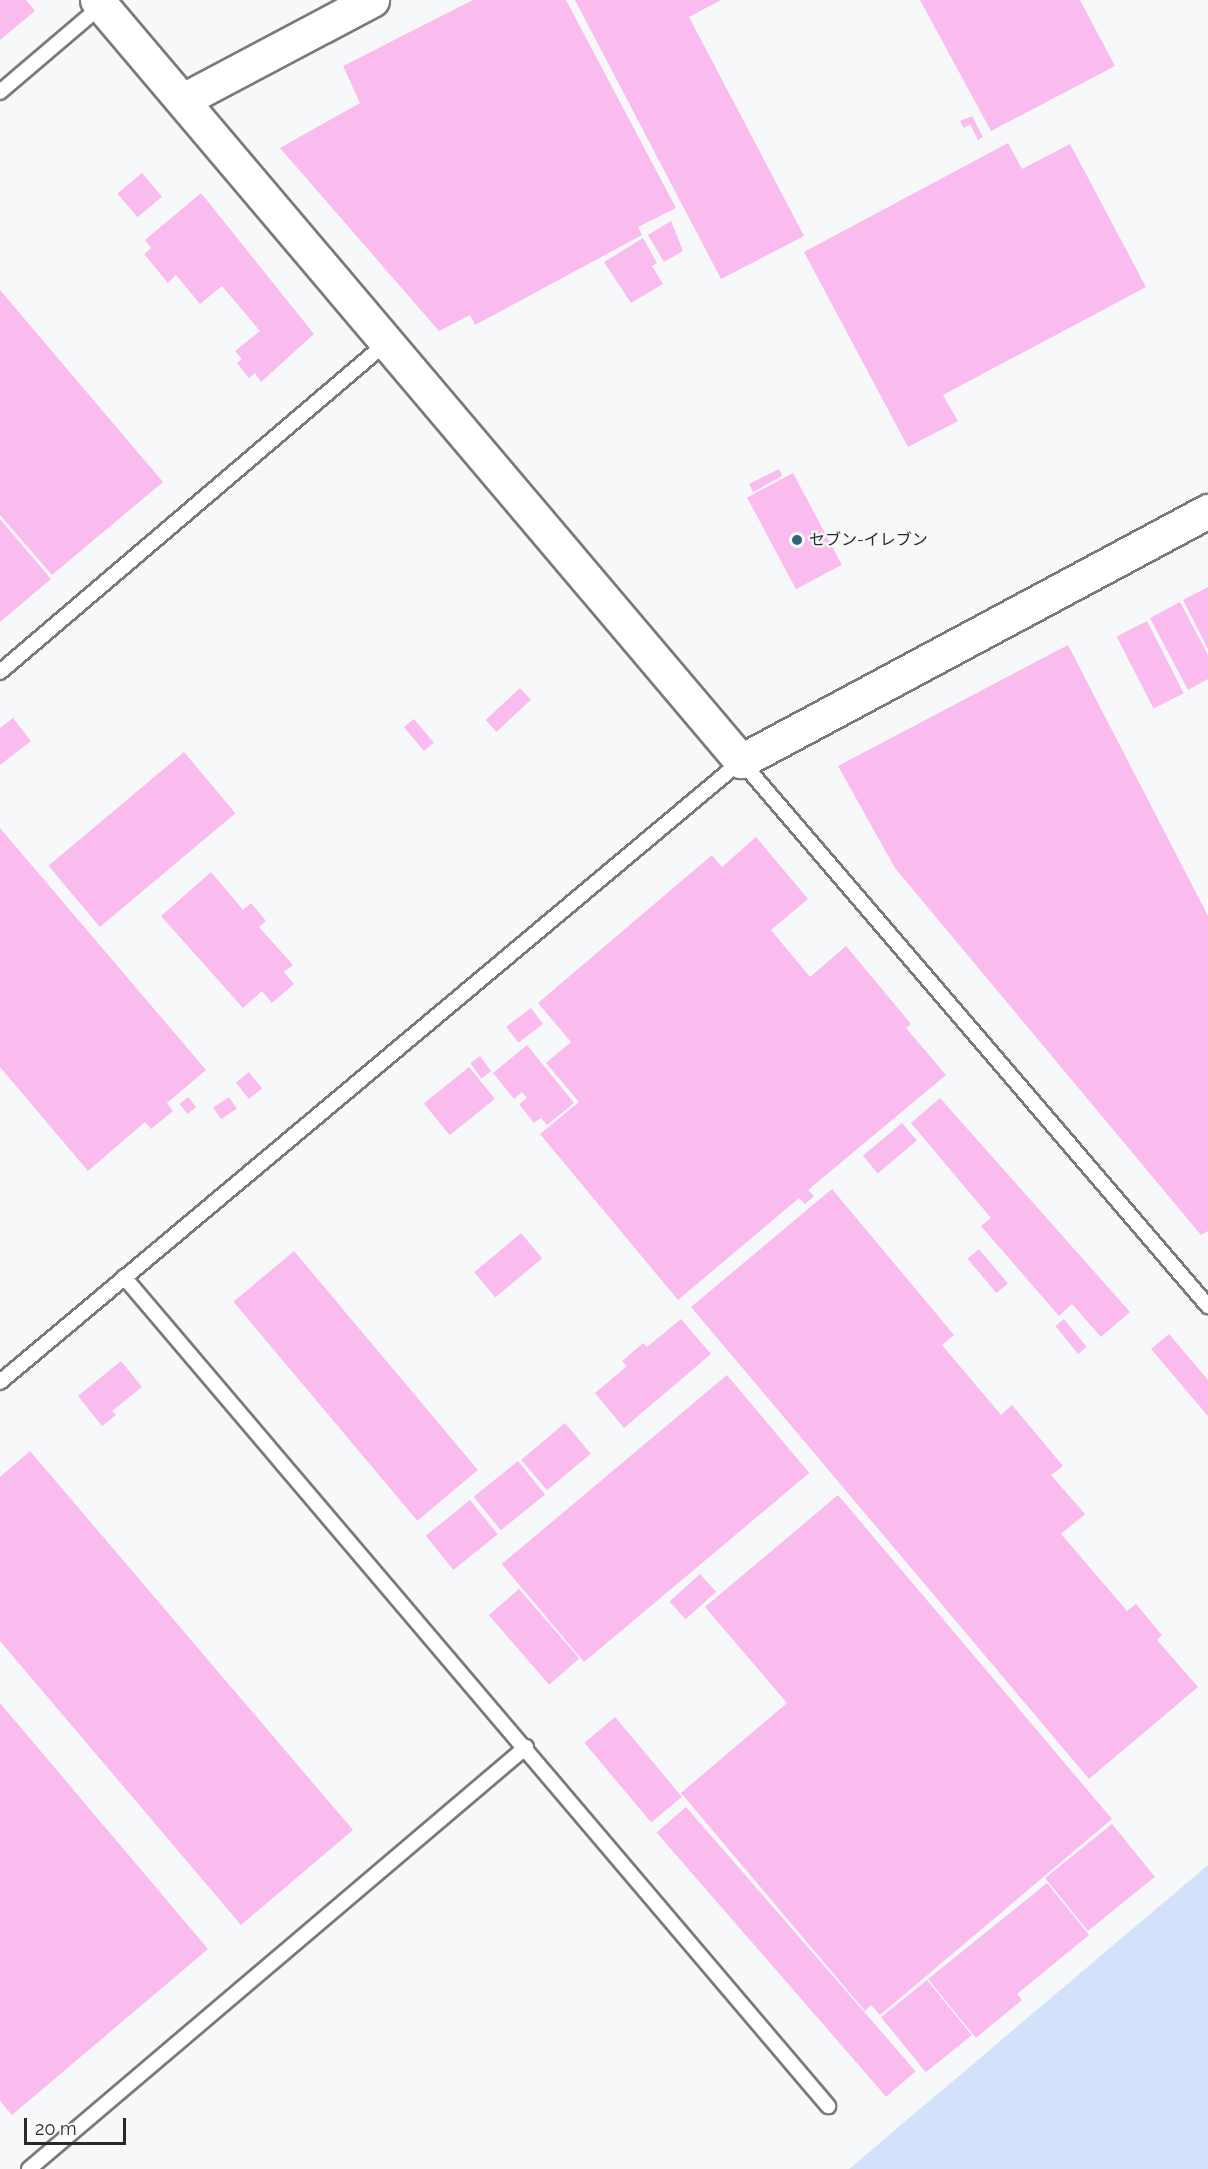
<!DOCTYPE html>
<meta charset="utf-8">
<style>
body{margin:0}
#map{position:relative;width:1208px;height:2169px;overflow:hidden;background:#f7f8fa;font-family:Raleway,"Noto Sans JP",sans-serif}
div>[style]{position:absolute}
[style*='--x']{left:calc(var(--x)*1px);top:calc(var(--y)*1px);width:calc(var(--w)*1px);rotate:calc(var(--a)*1deg)}
.water>*{inset:0;background:#d3e1fb}
.building>*{inset:0;background:#fabbee;transform-origin:0 0}
.roads{filter:drop-shadow(2px 0 #797a7c) drop-shadow(-2px 0 #797a7c) drop-shadow(0 2px #797a7c) drop-shadow(0 -2px #797a7c)}
.service>*{height:14px;margin:-7px;padding:0 7px;transform-origin:7px;border-radius:7px;background:#fff}
.tertiary>*{height:33px;margin:-16.5px;padding:0 16.5px;transform-origin:16.5px;border-radius:16.5px;background:#fff}
.dots>*{width:16px;height:16px;translate:-50% -50%;box-sizing:border-box;border:3px solid #f7f8fa;border-radius:50%}
span{translate:-50% -50%;white-space:nowrap;text-align:center;line-height:1.15;-webkit-text-stroke:4.5px #f7f8fa;paint-order:stroke}
.poi-label{font-size:16px;color:#282929}
.left{translate:0 -50%;text-align:left}
.scale{position:absolute;left:24px;top:2118px;width:102px;height:27px;box-sizing:border-box;border:3px solid #282929;border-top:0;padding-left:8px;font-size:18px;line-height:21px;white-space:nowrap;color:#282929;-webkit-text-stroke:4px #f7f8fa;paint-order:stroke}
</style>
<div id="map">
<div class="water">
<div style="clip-path:polygon(1208px 1865px,1208px 2169px,849px 2169px)"></div>
</div>
<div class="building">
<div style="clip-path:polygon(0 0,26px 0,35px 11px,0 40px)"></div>
<div style="clip-path:polygon(473px 0,566px 0,676px 208px,638px 227px,642px 235px,475px 325px,470px 315px,439px 331px,280px 148px,360px 103px,343px 66px)"></div>
<div style="clip-path:polygon(575px 0,721px 0,689px 17px,804px 236px,721px 279px)"></div>
<div style="clip-path:polygon(920px 0,1080px 0,1115px 66px,991px 131px)"></div>
<div style="clip-path:polygon(972px 116px,983px 137px,978px 140px,970px 124px,964px 128px,960px 121px)"></div>
<div style="clip-path:polygon(1008px 143px,1022px 169px,1070px 144px,1146px 287px,943px 395px,958px 421px,908px 447px,804px 252px)"></div>
<div style="left:142px;top:173px;width:31px;height:32px;rotate:50deg"></div>
<div style="clip-path:polygon(201px 193px,314px 334px,261px 382px,255px 373px,249px 378px,237px 363px,242px 359px,235px 351px,260px 331px,222px 286px,200px 304px,176px 275px,168px 283px,144px 254px,151px 248px,145px 240px)"></div>
<div style="clip-path:polygon(671px 221px,683px 251px,664px 262px,648px 235px)"></div>
<div style="clip-path:polygon(643px 238px,657px 263px,652px 266px,663px 284px,631px 303px,604px 262px)"></div>
<div style="clip-path:polygon(0 290px,163px 482px,52px 575px,0 515px)"></div>
<div style="clip-path:polygon(779px 469px,782px 476px,753px 492px,749px 484px)"></div>
<div style="left:793px;top:473px;width:104px;height:52px;rotate:62deg"></div>
<div style="clip-path:polygon(0 519px,51px 579px,0 622px)"></div>
<div style="clip-path:polygon(1208px 587px,1208px 649px,1183px 600px)"></div>
<div style="clip-path:polygon(1180px 602px,1208px 655px,1208px 679px,1188px 690px,1150px 618px)"></div>
<div style="left:1147px;top:621px;width:81px;height:34px;rotate:63deg"></div>
<div style="clip-path:polygon(1068px 645px,1208px 916px,1208px 1231px,1201px 1235px,895px 868px,838px 766px)"></div>
<div style="left:520px;top:688px;width:16px;height:47px;rotate:47deg"></div>
<div style="clip-path:polygon(13px 718px,31px 741px,0 765px,0 728px)"></div>
<div style="left:414px;top:719px;width:31px;height:13px;rotate:50deg"></div>
<div style="left:184px;top:752px;width:80px;height:177px;rotate:50deg"></div>
<div style="clip-path:polygon(0 828px,206px 1070px,167px 1103px,173px 1111px,151px 1129px,145px 1122px,88px 1171px,0 1067px)"></div>
<div style="clip-path:polygon(756px 837px,808px 899px,771px 930px,810px 977px,846px 946px,911px 1024px,906px 1028px,946px 1075px,808px 1190px,814px 1196px,805px 1204px,799px 1198px,678px 1300px,540px 1134px,579px 1102px,546px 1063px,571px 1042px,538px 1003px,712px 855px,722px 867px)"></div>
<div style="clip-path:polygon(211px 872px,243px 910px,251px 903px,266px 921px,259px 927px,293px 965px,284px 972px,294px 984px,272px 1003px,262px 991px,243px 1008px,161px 916px)"></div>
<div style="left:531px;top:1008px;width:20px;height:31px;rotate:53deg"></div>
<div style="clip-path:polygon(527px 1045px,574px 1103px,547px 1125px,541px 1118px,534px 1123px,519px 1104px,527px 1098px,522px 1092px,514px 1099px,493px 1073px)"></div>
<div style="left:480px;top:1056px;width:19px;height:12px;rotate:54deg"></div>
<div style="left:469px;top:1067px;width:41px;height:58px;rotate:51deg"></div>
<div style="left:249px;top:1072px;width:21px;height:17px;rotate:51deg"></div>
<div style="left:188px;top:1097px;width:13px;height:11px;rotate:51deg"></div>
<div style="left:229px;top:1097px;width:14px;height:19px;rotate:56deg"></div>
<div style="clip-path:polygon(940px 1098px,1130px 1312px,1101px 1337px,1072px 1304px,1059px 1316px,981px 1226px,991px 1218px,911px 1123px)"></div>
<div style="left:902px;top:1123px;width:23px;height:51px;rotate:50deg"></div>
<div style="clip-path:polygon(832px 1189px,954px 1335px,942px 1345px,1001px 1415px,1012px 1405px,1063px 1466px,1051px 1475px,1085px 1514px,1061px 1534px,1127px 1611px,1136px 1604px,1162px 1635px,1157px 1640px,1198px 1687px,1089px 1779px,691px 1307px)"></div>
<div style="left:521px;top:1233px;width:33px;height:61px;rotate:50deg"></div>
<div style="left:979px;top:1249px;width:45px;height:15px;rotate:50deg"></div>
<div style="left:294px;top:1251px;width:286px;height:79px;rotate:50deg"></div>
<div style="clip-path:polygon(681px 1319px,711px 1354px,624px 1428px,595px 1393px,627px 1366px,622px 1361px,643px 1343px,647px 1347px)"></div>
<div style="left:1064px;top:1319px;width:36px;height:11px;rotate:51deg"></div>
<div style="clip-path:polygon(1169px 1334px,1208px 1380px,1208px 1416px,1151px 1349px)"></div>
<div style="clip-path:polygon(121px 1361px,142px 1387px,112px 1411px,116px 1415px,102px 1426px,78px 1396px)"></div>
<div style="left:727px;top:1375px;width:128px;height:294px;rotate:50deg"></div>
<div style="left:565px;top:1423px;width:40px;height:57px;rotate:50deg"></div>
<div style="clip-path:polygon(30px 1451px,353px 1830px,241px 1925px,0 1641px,0 1477px)"></div>
<div style="left:518px;top:1461px;width:43px;height:57px;rotate:51deg"></div>
<div style="clip-path:polygon(838px 1495px,1112px 1819px,880px 2015px,871px 2005px,865px 2011px,681px 1793px,787px 1703px,705px 1607px)"></div>
<div style="left:470px;top:1500px;width:44px;height:57px;rotate:51deg"></div>
<div style="left:700px;top:1574px;width:24px;height:41px;rotate:48deg"></div>
<div style="left:519px;top:1589px;width:92px;height:40px;rotate:49deg"></div>
<div style="clip-path:polygon(0 1703px,208px 1949px,12px 2115px,0 2101px)"></div>
<div style="left:615px;top:1717px;width:104px;height:40px;rotate:50deg"></div>
<div style="left:686px;top:1807px;width:350px;height:39px;rotate:49deg"></div>
<div style="left:1112px;top:1824px;width:68px;height:86px;rotate:51deg"></div>
<div style="clip-path:polygon(1047px 1883px,1089px 1935px,1017px 1994px,1022px 2000px,976px 2038px,928px 1979px)"></div>
<div style="left:927px;top:1980px;width:71px;height:59px;rotate:51deg"></div>
</div>
<div class="roads">
<div class="service">
<div style="--x:0;--y:92;--w:133;--a:-40.4"></div>
<div style="--x:0;--y:672;--w:507;--a:-40.44"></div>
<div style="--x:124;--y:1277;--w:1088;--a:49.66"></div>
<div style="--x:0;--y:1382;--w:967;--a:-39.96"></div>
<div style="--x:741;--y:761;--w:718;--a:49.41"></div>
<div style="--x:29;--y:2169;--w:652;--a:-40.33"></div>
</div>
<div class="tertiary">
<div style="--x:97;--y:0;--w:997;--a:49.76"></div>
<div style="--x:741;--y:761;--w:530;--a:-28.16"></div>
<div style="--x:183;--y:100;--w:214;--a:-27.9"></div>
</div>
</div>
<div class="dots">
<div style="left:797px;top:540px;background:#316481"></div>
</div>
<div class="poi-label">
<span class="left" style="left:809px;top:540px">セブン-イレブン</span>
</div>
<div class="scale">20 m</div>
</div>
